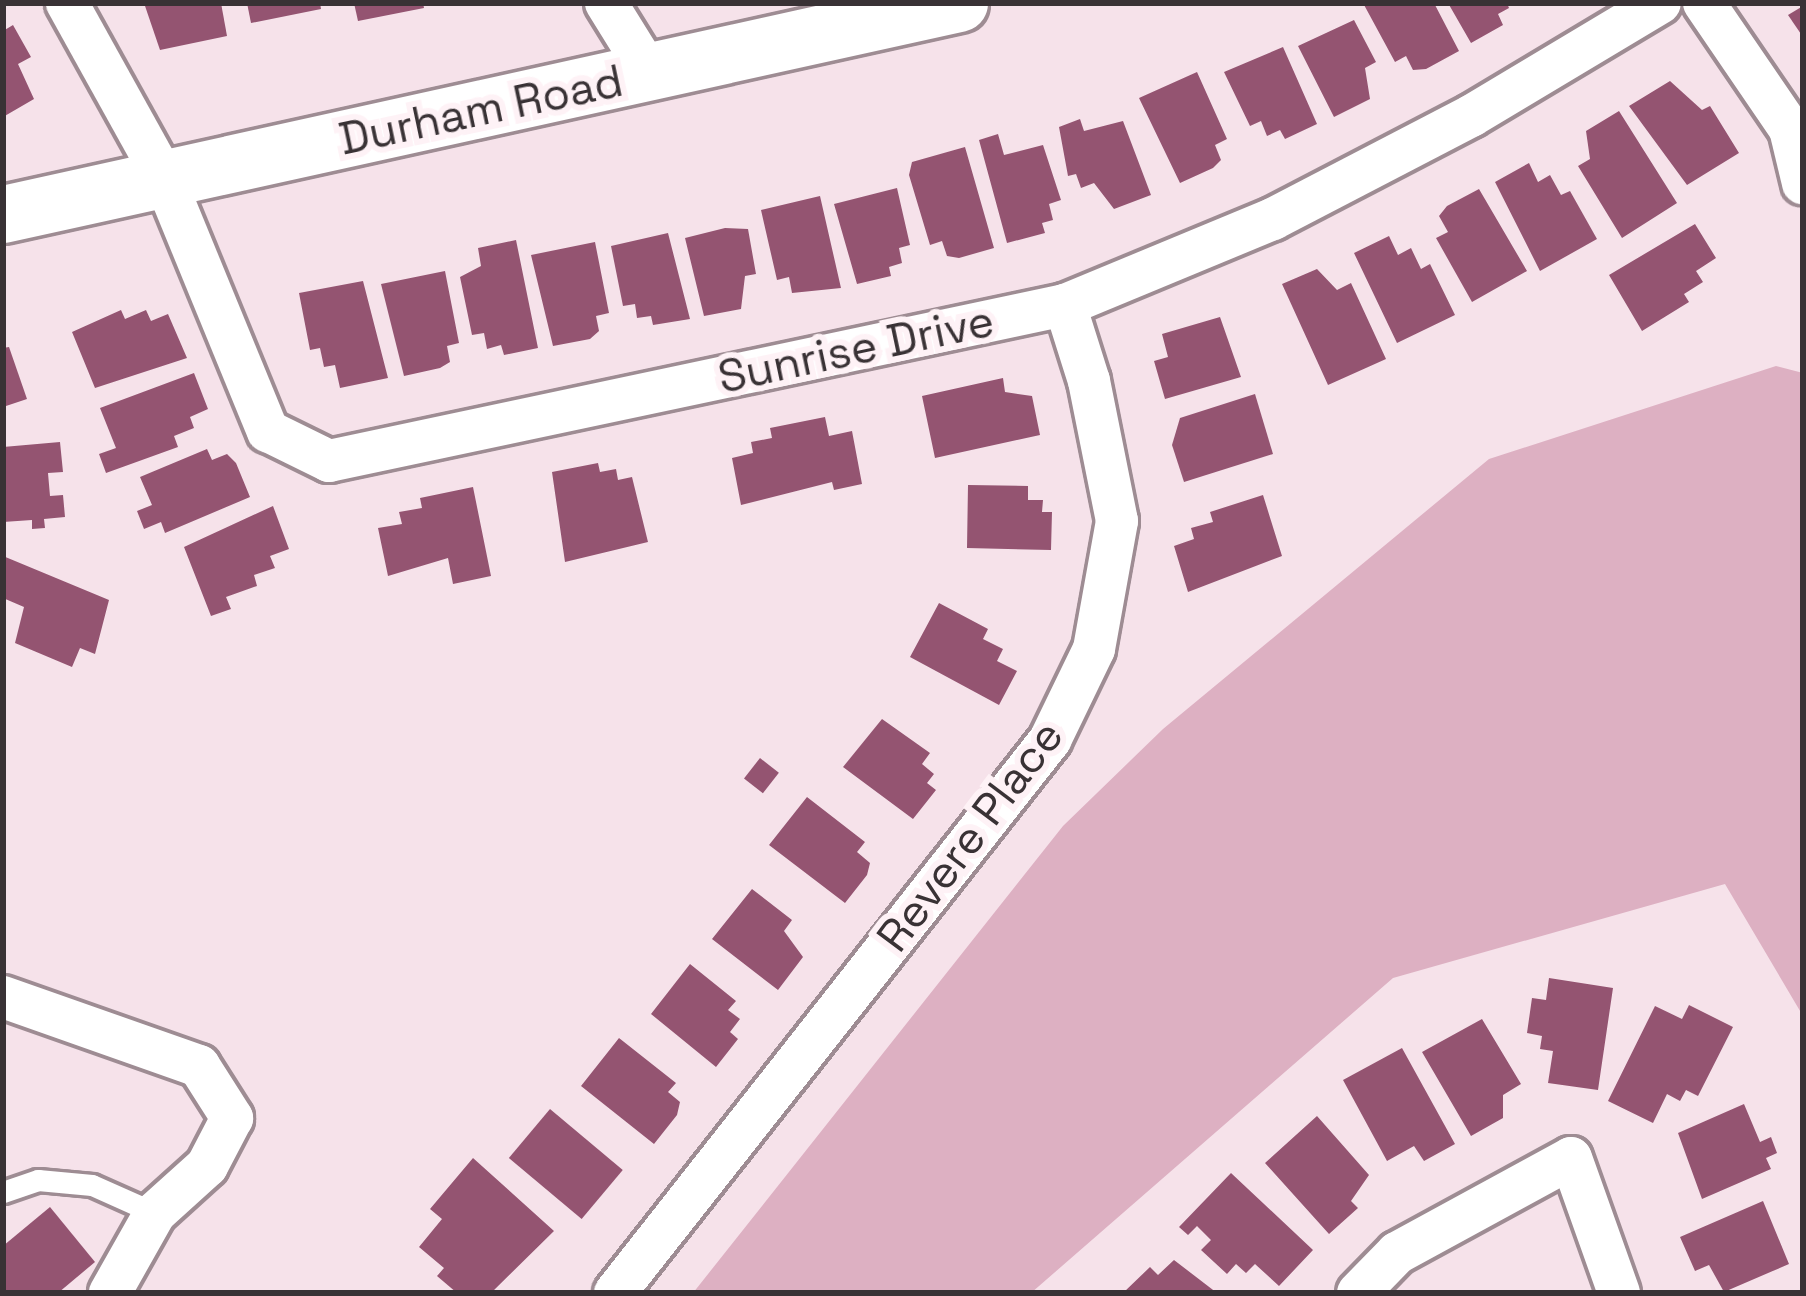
<!DOCTYPE html>
<style>
body{margin:0}
#map{position:relative;width:1806px;height:1296px;overflow:hidden;background:#f6e2ea;font-family:"Space Grotesk",sans-serif}
div>[style]{position:absolute}
[style*='--x']{left:calc(var(--x)*1px);top:calc(var(--y)*1px);width:calc(var(--w)*1px);rotate:calc(var(--a)*1deg)}
.green>*{inset:0;background:#ddb0c2}
.building>*{inset:0;background:#945471;transform-origin:0 0}
.roads{filter:drop-shadow(3px 0 #9e8c93) drop-shadow(-3px 0 #9e8c93) drop-shadow(0 3px #9e8c93) drop-shadow(0 -3px #9e8c93)}
.service>*{height:21px;margin:-10.5px;padding:0 10.5px;transform-origin:10.5px;border-radius:10.5px;background:#fff}
.minor>*{height:42px;margin:-21px;padding:0 21px;transform-origin:21px;border-radius:21px;background:#fff}
.secondary>*{height:57px;margin:-28.5px;padding:0 28.5px;transform-origin:28.5px;border-radius:28.5px;background:#fff}
span{translate:-50% -50%;white-space:nowrap;text-align:center;line-height:1.15;-webkit-text-stroke:12px #fef2f6;paint-order:stroke}
.street-label{font-size:45px;color:#393235}
.frame{position:absolute;inset:0;border:6px solid #393235;pointer-events:none}
</style>
<div id="map">
<div class="green">
<div style="clip-path:polygon(1776px 366px,1803px 373px,1803px 1016px,1725px 884px,1393px 978px,1031px 1293px,693px 1293px,1063px 826px,1163px 729px,1489px 459px)"></div>
</div>
<div class="building">
<div style="clip-path:polygon(144px 3px,221px 3px,227px 36px,160px 50px)"></div>
<div style="clip-path:polygon(247px 3px,320px 3px,321px 9px,251px 23px)"></div>
<div style="clip-path:polygon(354px 3px,423px 3px,424px 8px,358px 21px)"></div>
<div style="clip-path:polygon(1363px 3px,1434px 3px,1459px 51px,1426px 69px,1413px 70px,1406px 56px,1395px 62px)"></div>
<div style="clip-path:polygon(1448px 3px,1507px 3px,1509px 8px,1498px 14px,1503px 25px,1471px 43px)"></div>
<div style="clip-path:polygon(1803px 6px,1803px 37px,1788px 15px)"></div>
<div style="clip-path:polygon(1354px 20px,1376px 62px,1365px 68px,1370px 99px,1334px 117px,1298px 46px)"></div>
<div style="clip-path:polygon(13px 25px,31px 57px,18px 64px,34px 99px,3px 117px,3px 31px)"></div>
<div style="clip-path:polygon(1283px 47px,1317px 124px,1285px 139px,1280px 130px,1267px 136px,1261px 121px,1250px 126px,1224px 72px)"></div>
<div style="clip-path:polygon(1197px 72px,1227px 139px,1215px 145px,1221px 160px,1213px 168px,1180px 183px,1139px 98px)"></div>
<div style="clip-path:polygon(1670px 81px,1702px 110px,1710px 106px,1739px 153px,1687px 185px,1629px 106px)"></div>
<div style="clip-path:polygon(1619px 111px,1677px 203px,1622px 238px,1578px 166px,1590px 159px,1586px 131px)"></div>
<div style="clip-path:polygon(1080px 119px,1084px 131px,1123px 121px,1151px 195px,1114px 209px,1094px 183px,1081px 188px,1076px 174px,1068px 176px,1059px 127px)"></div>
<div style="clip-path:polygon(998px 134px,1004px 155px,1043px 145px,1061px 200px,1049px 204px,1053px 220px,1042px 223px,1045px 233px,1007px 243px,979px 140px)"></div>
<div style="clip-path:polygon(965px 147px,994px 248px,959px 258px,947px 256px,942px 241px,930px 245px,909px 175px,912px 162px)"></div>
<div style="clip-path:polygon(1529px 163px,1538px 182px,1550px 175px,1561px 195px,1570px 191px,1597px 239px,1540px 271px,1495px 182px)"></div>
<div style="clip-path:polygon(897px 188px,910px 245px,899px 248px,902px 263px,889px 267px,891px 276px,857px 284px,834px 204px)"></div>
<div style="clip-path:polygon(1479px 189px,1527px 271px,1472px 302px,1436px 238px,1448px 232px,1439px 216px,1447px 206px)"></div>
<div style="clip-path:polygon(820px 196px,841px 288px,792px 293px,789px 277px,777px 280px,761px 210px)"></div>
<div style="clip-path:polygon(1695px 224px,1716px 258px,1696px 271px,1703px 282px,1684px 294px,1689px 302px,1642px 331px,1609px 275px)"></div>
<div style="clip-path:polygon(725px 228px,748px 229px,756px 274px,745px 276px,741px 309px,704px 316px,685px 238px)"></div>
<div style="clip-path:polygon(668px 233px,690px 319px,653px 325px,651px 316px,637px 318px,635px 304px,623px 306px,611px 246px)"></div>
<div style="clip-path:polygon(1389px 236px,1398px 255px,1411px 248px,1421px 269px,1430px 264px,1455px 315px,1397px 343px,1354px 253px)"></div>
<div style="clip-path:polygon(516px 240px,538px 348px,504px 355px,501px 345px,487px 349px,484px 333px,472px 335px,460px 277px,481px 266px,478px 248px)"></div>
<div style="clip-path:polygon(595px 242px,609px 313px,596px 316px,599px 331px,590px 339px,553px 346px,531px 255px)"></div>
<div style="clip-path:polygon(1317px 269px,1337px 290px,1351px 283px,1386px 359px,1328px 385px,1282px 284px)"></div>
<div style="clip-path:polygon(445px 271px,459px 343px,447px 346px,450px 362px,440px 368px,404px 376px,381px 284px)"></div>
<div style="clip-path:polygon(363px 281px,388px 378px,340px 388px,335px 365px,324px 367px,320px 348px,310px 350px,299px 293px)"></div>
<div style="clip-path:polygon(121px 310px,125px 319px,146px 310px,151px 321px,168px 314px,187px 358px,95px 388px,72px 332px)"></div>
<div style="clip-path:polygon(1220px 317px,1241px 377px,1165px 399px,1154px 361px,1168px 357px,1162px 334px)"></div>
<div style="clip-path:polygon(9px 347px,27px 399px,3px 407px,3px 348px)"></div>
<div style="clip-path:polygon(194px 373px,208px 409px,190px 417px,194px 428px,174px 436px,178px 447px,106px 473px,99px 454px,116px 448px,100px 408px)"></div>
<div style="clip-path:polygon(1003px 378px,1005px 392px,1032px 396px,1040px 435px,935px 458px,922px 396px)"></div>
<div style="clip-path:polygon(1255px 394px,1273px 454px,1184px 482px,1172px 445px,1180px 418px)"></div>
<div style="clip-path:polygon(825px 417px,829px 436px,852px 431px,862px 484px,834px 490px,832px 482px,741px 505px,732px 458px,753px 453px,751px 442px,772px 438px,770px 428px)"></div>
<div style="clip-path:polygon(60px 442px,63px 472px,48px 473px,50px 496px,63px 495px,65px 517px,44px 519px,45px 528px,32px 529px,32px 520px,3px 522px,3px 447px)"></div>
<div style="clip-path:polygon(207px 449px,212px 460px,227px 454px,236px 463px,250px 497px,165px 533px,161px 522px,144px 529px,137px 511px,152px 505px,140px 477px)"></div>
<div style="clip-path:polygon(598px 463px,600px 472px,616px 469px,618px 480px,632px 477px,648px 542px,565px 562px,552px 472px)"></div>
<div style="clip-path:polygon(968px 485px,1028px 486px,1028px 500px,1043px 500px,1042px 512px,1052px 512px,1051px 550px,967px 548px)"></div>
<div style="clip-path:polygon(473px 487px,491px 576px,453px 584px,448px 558px,388px 576px,378px 528px,402px 524px,399px 512px,422px 508px,420px 498px)"></div>
<div style="clip-path:polygon(1263px 495px,1282px 556px,1188px 592px,1174px 546px,1194px 539px,1191px 528px,1213px 522px,1210px 512px)"></div>
<div style="clip-path:polygon(273px 506px,289px 549px,270px 556px,275px 568px,254px 575px,257px 586px,226px 597px,231px 609px,211px 616px,184px 547px)"></div>
<div style="clip-path:polygon(3px 556px,109px 600px,95px 654px,80px 648px,72px 667px,15px 643px,24px 607px,3px 598px)"></div>
<div style="clip-path:polygon(939px 603px,988px 629px,983px 639px,1003px 649px,997px 661px,1017px 671px,999px 705px,910px 657px)"></div>
<div style="clip-path:polygon(882px 719px,930px 753px,922px 764px,934px 774px,927px 783px,936px 790px,913px 819px,843px 767px)"></div>
<div style="left:760px;top:758px;width:24px;height:26px;rotate:38deg"></div>
<div style="clip-path:polygon(807px 797px,865px 842px,857px 852px,870px 863px,867px 875px,845px 903px,769px 845px)"></div>
<div style="clip-path:polygon(752px 889px,792px 920px,784px 931px,803px 957px,778px 990px,712px 939px)"></div>
<div style="clip-path:polygon(690px 964px,736px 1001px,728px 1010px,740px 1019px,730px 1032px,738px 1039px,716px 1067px,651px 1014px)"></div>
<div style="clip-path:polygon(1549px 978px,1613px 988px,1598px 1090px,1548px 1083px,1553px 1051px,1540px 1049px,1542px 1036px,1527px 1033px,1532px 998px,1546px 1000px)"></div>
<div style="clip-path:polygon(1689px 1005px,1733px 1027px,1698px 1096px,1686px 1090px,1680px 1101px,1667px 1094px,1653px 1123px,1608px 1101px,1655px 1006px,1682px 1019px)"></div>
<div style="clip-path:polygon(1482px 1019px,1521px 1084px,1503px 1095px,1503px 1118px,1471px 1136px,1422px 1052px)"></div>
<div style="clip-path:polygon(619px 1038px,676px 1083px,668px 1092px,680px 1102px,677px 1115px,654px 1144px,581px 1086px)"></div>
<div style="clip-path:polygon(1402px 1048px,1455px 1144px,1424px 1161px,1414px 1146px,1387px 1161px,1343px 1080px)"></div>
<div style="clip-path:polygon(1744px 1104px,1760px 1142px,1771px 1137px,1777px 1153px,1766px 1158px,1771px 1169px,1702px 1199px,1678px 1133px)"></div>
<div style="left:550px;top:1109px;width:95px;height:64px;rotate:40deg"></div>
<div style="clip-path:polygon(1317px 1116px,1369px 1175px,1351px 1201px,1358px 1208px,1329px 1234px,1265px 1163px)"></div>
<div style="clip-path:polygon(473px 1158px,554px 1231px,491px 1293px,457px 1293px,437px 1276px,444px 1268px,419px 1247px,442px 1219px,430px 1209px)"></div>
<div style="clip-path:polygon(1231px 1173px,1313px 1250px,1279px 1286px,1255px 1264px,1246px 1273px,1236px 1264px,1227px 1274px,1201px 1250px,1211px 1240px,1197px 1226px,1188px 1235px,1179px 1227px)"></div>
<div style="clip-path:polygon(1763px 1201px,1789px 1264px,1724px 1292px,1709px 1265px,1695px 1271px,1680px 1237px)"></div>
<div style="clip-path:polygon(50px 1207px,95px 1262px,58px 1293px,3px 1293px,3px 1246px)"></div>
<div style="clip-path:polygon(1174px 1260px,1217px 1293px,1123px 1293px,1150px 1267px,1158px 1275px)"></div>
</div>
<div class="roads">
<div class="service">
<div style="--x:3;--y:1192;--w:37;--a:-19"></div>
<div style="--x:38;--y:1180;--w:54;--a:5.3"></div>
<div style="--x:92;--y:1185;--w:69;--a:24"></div>
</div>
<div class="minor">
<div style="--x:67;--y:3;--w:200;--a:61"></div>
<div style="--x:164;--y:178;--w:274;--a:67.7"></div>
<div style="--x:268;--y:431;--w:68;--a:26.2"></div>
<div style="--x:329;--y:461;--w:752;--a:-11.97"></div>
<div style="--x:1065;--y:305;--w:225;--a:-22.5"></div>
<div style="--x:1273;--y:219;--w:223;--a:-27.5"></div>
<div style="--x:1471;--y:116;--w:220;--a:-30.9"></div>
<div style="--x:606;--y:3;--w:84;--a:58.2"></div>
<div style="--x:1704;--y:3;--w:153;--a:55.7"></div>
<div style="--x:1790;--y:129;--w:56;--a:76.5"></div>
<div style="--x:3;--y:997;--w:208;--a:19.4"></div>
<div style="--x:199;--y:1066;--w:62;--a:57.6"></div>
<div style="--x:232;--y:1118;--w:54;--a:117.5"></div>
<div style="--x:207;--y:1166;--w:70;--a:137.9"></div>
<div style="--x:155;--y:1213;--w:92;--a:119.4"></div>
<div style="--x:615;--y:1293;--w:704;--a:-51.81"></div>
<div style="--x:1050;--y:740;--w:101;--a:-64.2"></div>
<div style="--x:1094;--y:649;--w:130;--a:-79.8"></div>
<div style="--x:1117;--y:521;--w:143;--a:-101.3"></div>
<div style="--x:1089;--y:381;--w:80;--a:-107.5"></div>
<div style="--x:1358;--y:1293;--w:56;--a:-45.7"></div>
<div style="--x:1397;--y:1253;--w:198;--a:-28.6"></div>
<div style="--x:1571;--y:1158;--w:143;--a:70.4"></div>
</div>
<div class="secondary">
<div style="--x:3;--y:214;--w:979;--a:-12.45"></div>
</div>
</div>
<div class="street-label">
<span style="left:481px;top:110px;rotate:-12deg">Durham Road</span>
<span style="left:856px;top:349px;rotate:-12deg">Sunrise Drive</span>
<span style="left:970px;top:836px;rotate:-53deg">Revere Place</span>
</div>
<div class="frame"></div>
</div>
